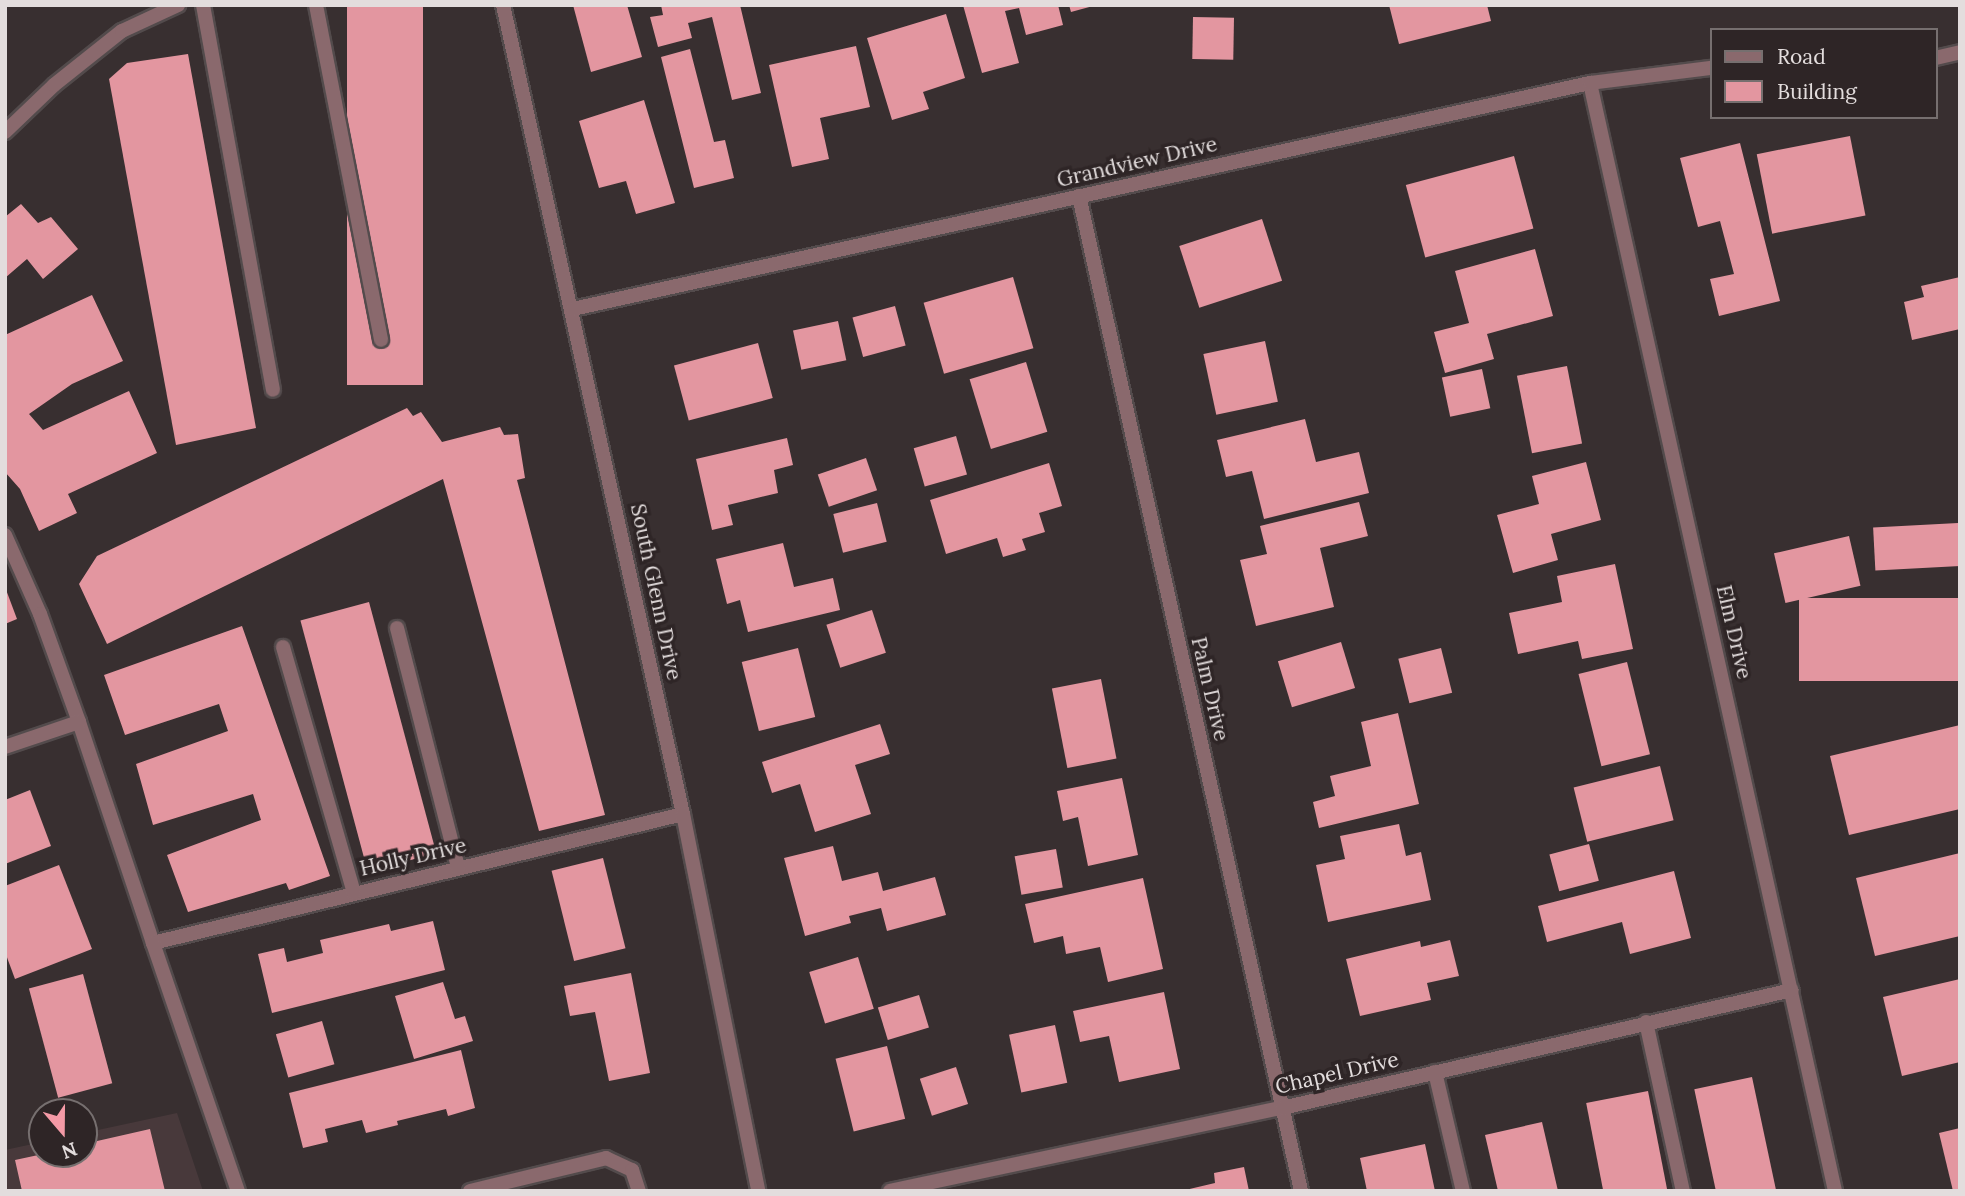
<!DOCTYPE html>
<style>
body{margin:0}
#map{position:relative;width:1965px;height:1196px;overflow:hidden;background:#382f30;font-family:Lora,serif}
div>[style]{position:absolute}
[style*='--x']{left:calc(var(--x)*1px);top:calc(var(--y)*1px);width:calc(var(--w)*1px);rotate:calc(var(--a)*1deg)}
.built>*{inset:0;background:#48393b}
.building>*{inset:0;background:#e396a0;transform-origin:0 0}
.roads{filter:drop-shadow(2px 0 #534b4c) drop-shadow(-2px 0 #534b4c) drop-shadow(0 2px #534b4c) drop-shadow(0 -2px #534b4c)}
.lane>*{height:14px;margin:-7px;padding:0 7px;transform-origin:7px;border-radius:7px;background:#8a696d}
.street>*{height:14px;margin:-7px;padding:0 7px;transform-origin:7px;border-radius:7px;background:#8a696d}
span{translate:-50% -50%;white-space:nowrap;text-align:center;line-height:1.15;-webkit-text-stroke:7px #2e2526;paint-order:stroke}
.street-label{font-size:21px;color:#e3dddd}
.frame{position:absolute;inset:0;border:7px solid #e3dddd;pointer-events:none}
.legend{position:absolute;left:1710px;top:28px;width:228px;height:91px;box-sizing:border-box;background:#2e2526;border:2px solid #766f6f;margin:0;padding:9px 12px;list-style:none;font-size:21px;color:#e3dddd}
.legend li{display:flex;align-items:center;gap:14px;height:35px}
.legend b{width:35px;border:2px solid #766f6f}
.north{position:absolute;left:28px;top:1098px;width:70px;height:70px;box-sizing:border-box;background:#2e2526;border:2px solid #766f6f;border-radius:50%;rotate:160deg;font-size:19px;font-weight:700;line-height:28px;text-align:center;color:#e3dddd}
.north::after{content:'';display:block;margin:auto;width:24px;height:32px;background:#f49aa6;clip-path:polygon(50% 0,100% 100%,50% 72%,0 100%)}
</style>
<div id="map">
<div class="built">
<div style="clip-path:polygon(177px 1113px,203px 1191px,5px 1191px,5px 1150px,42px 1142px,42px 1154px,84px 1154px,84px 1133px)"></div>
</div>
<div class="building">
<div style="left:347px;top:5px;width:76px;height:380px"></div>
<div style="clip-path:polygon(573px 5px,627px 5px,642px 57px,591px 72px)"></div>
<div style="clip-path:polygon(661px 5px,740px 5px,761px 93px,732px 100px,712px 17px,688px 23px,692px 38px,658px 47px,650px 17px,663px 15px)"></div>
<div style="clip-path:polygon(963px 5px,1058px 5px,1063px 25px,1026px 35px,1019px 8px,1005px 11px,1019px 63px,982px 73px)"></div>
<div style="clip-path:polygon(1069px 5px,1092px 5px,1093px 6px,1071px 12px)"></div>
<div style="clip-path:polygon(1389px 5px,1487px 5px,1491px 21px,1399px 44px)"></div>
<div style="clip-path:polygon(946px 14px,965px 78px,923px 92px,929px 109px,892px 120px,867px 38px)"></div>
<div style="left:1193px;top:17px;width:41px;height:42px;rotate:1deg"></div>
<div style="clip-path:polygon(856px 46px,870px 107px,820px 118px,829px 159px,792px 167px,769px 65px)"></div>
<div style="clip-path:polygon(690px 49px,714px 142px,725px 140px,734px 178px,694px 188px,661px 57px)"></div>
<div style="clip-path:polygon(188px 54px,256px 428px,176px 445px,109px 79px,127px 63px)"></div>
<div style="clip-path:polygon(644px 100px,675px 203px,636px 214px,626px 181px,599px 188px,579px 121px)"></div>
<div style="left:1850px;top:136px;width:81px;height:95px;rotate:79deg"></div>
<div style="clip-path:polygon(1740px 143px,1780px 301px,1719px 316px,1710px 279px,1734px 274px,1720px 221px,1698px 227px,1680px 158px)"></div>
<div style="left:1514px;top:156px;width:75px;height:112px;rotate:75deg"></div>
<div style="clip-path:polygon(21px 204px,38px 223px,51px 217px,78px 249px,43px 279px,27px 259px,5px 278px,5px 217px)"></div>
<div style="left:1262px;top:219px;width:65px;height:87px;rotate:72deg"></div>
<div style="clip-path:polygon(1535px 249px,1553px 316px,1487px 334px,1494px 359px,1445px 373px,1434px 332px,1469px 323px,1455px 271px)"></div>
<div style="left:1013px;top:277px;width:74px;height:93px;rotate:74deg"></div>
<div style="clip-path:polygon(1960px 277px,1960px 329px,1912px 340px,1904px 302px,1924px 297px,1921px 286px)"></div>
<div style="clip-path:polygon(92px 295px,123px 361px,72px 384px,29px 414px,43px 430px,129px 391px,157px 453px,68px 494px,77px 513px,39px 531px,20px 489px,5px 472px,5px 335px)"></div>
<div style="left:895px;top:306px;width:41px;height:44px;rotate:75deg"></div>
<div style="left:838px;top:321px;width:40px;height:46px;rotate:78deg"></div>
<div style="left:1265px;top:341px;width:62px;height:63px;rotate:78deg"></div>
<div style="left:758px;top:343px;width:57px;height:87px;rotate:75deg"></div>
<div style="left:1026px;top:362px;width:73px;height:59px;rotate:73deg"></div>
<div style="left:1567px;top:366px;width:79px;height:51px;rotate:79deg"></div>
<div style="left:1482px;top:369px;width:40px;height:41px;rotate:78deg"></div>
<div style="clip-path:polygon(407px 408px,413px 416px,421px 412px,442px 442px,500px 427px,504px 435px,518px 434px,525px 478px,517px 480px,605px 815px,539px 831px,443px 479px,107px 644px,79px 584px,97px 556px)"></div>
<div style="clip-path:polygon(1305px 419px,1316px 462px,1359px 452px,1369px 493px,1264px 519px,1252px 471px,1226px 477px,1217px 440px)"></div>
<div style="left:956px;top:436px;width:40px;height:44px;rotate:74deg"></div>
<div style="clip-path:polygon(787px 438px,793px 465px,774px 470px,778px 493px,728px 505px,733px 525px,712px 530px,696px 459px)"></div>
<div style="left:866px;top:458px;width:34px;height:51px;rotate:71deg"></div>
<div style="clip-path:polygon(1586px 462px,1601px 520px,1551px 534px,1558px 560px,1513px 573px,1497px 515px,1539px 504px,1532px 476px)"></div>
<div style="clip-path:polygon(1049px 463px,1062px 506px,1039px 513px,1045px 532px,1022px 539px,1026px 550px,1003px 557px,997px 538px,946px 554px,930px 500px)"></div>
<div style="clip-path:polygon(1359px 502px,1368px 536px,1320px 548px,1334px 607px,1256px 626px,1240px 560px,1267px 554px,1260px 526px)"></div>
<div style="left:877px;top:503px;width:40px;height:45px;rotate:76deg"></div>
<div style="left:1958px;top:523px;width:43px;height:85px;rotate:87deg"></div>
<div style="left:1849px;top:536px;width:51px;height:77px;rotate:77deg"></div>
<div style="clip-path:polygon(783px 543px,794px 587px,833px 578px,840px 610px,748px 632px,740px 600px,727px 604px,716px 559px)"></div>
<div style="clip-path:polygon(1615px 564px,1633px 649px,1582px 659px,1578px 641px,1518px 654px,1509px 613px,1562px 602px,1557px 576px)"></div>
<div style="clip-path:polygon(5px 587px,17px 619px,5px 624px)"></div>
<div style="left:1960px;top:598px;width:83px;height:161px;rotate:90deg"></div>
<div style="left:369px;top:602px;width:260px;height:71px;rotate:75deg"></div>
<div style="left:872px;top:610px;width:45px;height:48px;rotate:72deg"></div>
<div style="clip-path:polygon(242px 626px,330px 876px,289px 890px,286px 883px,188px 912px,167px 855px,261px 820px,253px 794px,153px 825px,136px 764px,228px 731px,219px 704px,125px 735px,104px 675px)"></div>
<div style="left:1341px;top:642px;width:48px;height:66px;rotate:73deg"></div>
<div style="left:798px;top:648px;width:71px;height:58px;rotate:76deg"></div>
<div style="left:1441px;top:648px;width:46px;height:44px;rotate:76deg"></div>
<div style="left:1627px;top:662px;width:95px;height:50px;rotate:76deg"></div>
<div style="left:1101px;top:679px;width:81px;height:50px;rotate:79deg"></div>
<div style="clip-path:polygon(1398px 713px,1419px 804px,1319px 828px,1313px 802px,1335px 796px,1330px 776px,1371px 766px,1361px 722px)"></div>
<div style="clip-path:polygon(880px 724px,890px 754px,855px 765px,871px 814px,815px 832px,800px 784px,772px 793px,762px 762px)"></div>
<div style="clip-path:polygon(1960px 725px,1960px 809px,1849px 835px,1830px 756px)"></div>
<div style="left:1660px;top:766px;width:56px;height:89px;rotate:76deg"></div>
<div style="clip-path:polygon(1122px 778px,1138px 855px,1088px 866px,1078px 817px,1063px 821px,1057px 791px)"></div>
<div style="clip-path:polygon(30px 790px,51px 846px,5px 864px,5px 800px)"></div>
<div style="clip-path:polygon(1399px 824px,1406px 856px,1421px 852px,1431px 900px,1328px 922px,1316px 865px,1345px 859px,1340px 836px)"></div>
<div style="left:1589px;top:844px;width:38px;height:41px;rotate:75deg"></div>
<div style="clip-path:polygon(833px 846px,842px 881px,878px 872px,883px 891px,935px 877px,946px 915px,887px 931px,881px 908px,849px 916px,851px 923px,805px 936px,784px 858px)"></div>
<div style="left:1056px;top:849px;width:39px;height:42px;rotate:80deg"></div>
<div style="clip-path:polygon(1960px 853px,1960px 936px,1875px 956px,1856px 878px)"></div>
<div style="left:603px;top:858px;width:93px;height:53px;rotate:76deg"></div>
<div style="clip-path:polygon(59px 865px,92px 949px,15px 979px,5px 952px,5px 886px)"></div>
<div style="clip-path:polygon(1674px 871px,1691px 938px,1630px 954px,1622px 922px,1547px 942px,1538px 906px)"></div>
<div style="clip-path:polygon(1143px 878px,1163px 969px,1108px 982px,1100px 947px,1066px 954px,1063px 936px,1034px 943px,1025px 904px)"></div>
<div style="clip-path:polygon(433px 921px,445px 970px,272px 1013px,258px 954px,284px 948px,287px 962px,323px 953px,320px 940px,389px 924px,391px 931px)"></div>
<div style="clip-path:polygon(1450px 940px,1459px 976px,1427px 983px,1431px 1000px,1360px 1016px,1346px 959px,1420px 941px,1421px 947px)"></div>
<div style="left:858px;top:957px;width:54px;height:51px;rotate:73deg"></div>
<div style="clip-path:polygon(631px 973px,650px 1073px,609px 1081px,595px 1012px,570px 1016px,564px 986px)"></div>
<div style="left:83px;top:974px;width:113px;height:56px;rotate:75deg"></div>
<div style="clip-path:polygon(1960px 979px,1960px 1062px,1902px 1076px,1883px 997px)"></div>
<div style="clip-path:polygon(443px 982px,455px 1019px,465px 1016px,473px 1041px,414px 1059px,395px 996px)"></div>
<div style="clip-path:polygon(1164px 992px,1180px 1069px,1119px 1082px,1109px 1036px,1080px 1042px,1073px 1011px)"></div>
<div style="left:919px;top:995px;width:34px;height:43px;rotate:73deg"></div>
<div style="left:322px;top:1021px;width:45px;height:48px;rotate:74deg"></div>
<div style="left:1055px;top:1025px;width:59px;height:47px;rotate:78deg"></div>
<div style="left:887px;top:1046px;width:75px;height:53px;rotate:76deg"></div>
<div style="clip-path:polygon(461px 1050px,475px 1108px,448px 1116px,446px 1109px,397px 1121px,398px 1125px,366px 1133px,362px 1120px,325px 1129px,328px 1142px,303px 1148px,289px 1093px)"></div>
<div style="left:956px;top:1067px;width:39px;height:38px;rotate:72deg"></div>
<div style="left:1752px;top:1077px;width:117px;height:59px;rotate:78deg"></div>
<div style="left:1648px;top:1091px;width:102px;height:63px;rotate:79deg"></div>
<div style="clip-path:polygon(1542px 1122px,1558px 1191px,1498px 1191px,1485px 1135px)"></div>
<div style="clip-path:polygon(1960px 1128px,1960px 1191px,1953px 1191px,1939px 1133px)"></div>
<div style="clip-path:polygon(150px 1129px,165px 1191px,22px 1191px,15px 1160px,43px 1154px,84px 1154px,84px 1144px)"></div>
<div style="clip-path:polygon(1425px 1144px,1435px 1191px,1367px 1191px,1360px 1158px)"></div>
<div style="clip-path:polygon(1244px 1167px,1249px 1191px,1181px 1191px,1215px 1183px,1214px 1173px)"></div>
</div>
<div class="roads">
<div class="lane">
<div style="--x:203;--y:5;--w:391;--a:79.7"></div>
<div style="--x:316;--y:5;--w:341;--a:79"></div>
<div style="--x:5;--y:132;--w:68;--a:-43.8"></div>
<div style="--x:54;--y:85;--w:87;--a:-38.5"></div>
<div style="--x:122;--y:31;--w:62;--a:-24.9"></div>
<div style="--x:5;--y:535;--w:86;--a:66.1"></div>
<div style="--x:40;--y:614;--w:115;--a:70.1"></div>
<div style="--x:79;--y:722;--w:233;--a:71.5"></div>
<div style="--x:153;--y:943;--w:545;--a:-13.68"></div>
<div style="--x:397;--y:628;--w:248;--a:75.7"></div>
<div style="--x:283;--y:647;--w:256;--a:73.9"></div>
<div style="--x:5;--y:747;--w:78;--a:-18.7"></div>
<div style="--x:153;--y:943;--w:262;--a:71.1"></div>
<div style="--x:1646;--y:1022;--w:173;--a:77.7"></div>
<div style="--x:1435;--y:1072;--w:122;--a:76.8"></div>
<div style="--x:470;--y:1191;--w:140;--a:-13.6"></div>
<div style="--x:606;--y:1158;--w:29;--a:25"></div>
<div style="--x:632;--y:1170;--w:22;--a:72"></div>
</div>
<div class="street">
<div style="--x:503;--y:5;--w:829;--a:77.46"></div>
<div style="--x:683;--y:814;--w:384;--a:78.7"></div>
<div style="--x:1935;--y:58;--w:26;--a:-13"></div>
<div style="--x:1590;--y:83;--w:1135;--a:77.53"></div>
<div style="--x:1079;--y:196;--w:1019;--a:77.42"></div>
<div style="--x:573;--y:309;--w:1042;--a:-12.53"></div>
<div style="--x:1590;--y:83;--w:122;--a:-7.1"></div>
<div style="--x:890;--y:1191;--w:401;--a:-12"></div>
<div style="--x:1282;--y:1108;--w:523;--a:-13.03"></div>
</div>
</div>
<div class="street-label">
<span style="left:1137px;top:162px;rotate:-13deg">Grandview Drive</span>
<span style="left:656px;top:592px;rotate:78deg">South Glenn Drive</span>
<span style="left:1734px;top:632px;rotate:77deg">Elm Drive</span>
<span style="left:1210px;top:689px;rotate:77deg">Palm Drive</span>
<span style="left:413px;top:857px;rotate:-13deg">Holly Drive</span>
<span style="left:1337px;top:1073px;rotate:-13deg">Chapel Drive</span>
</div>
<div class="frame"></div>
<ul class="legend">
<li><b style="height:9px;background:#8a696d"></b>Road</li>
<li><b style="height:19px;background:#e396a0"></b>Building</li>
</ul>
<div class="north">N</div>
</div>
